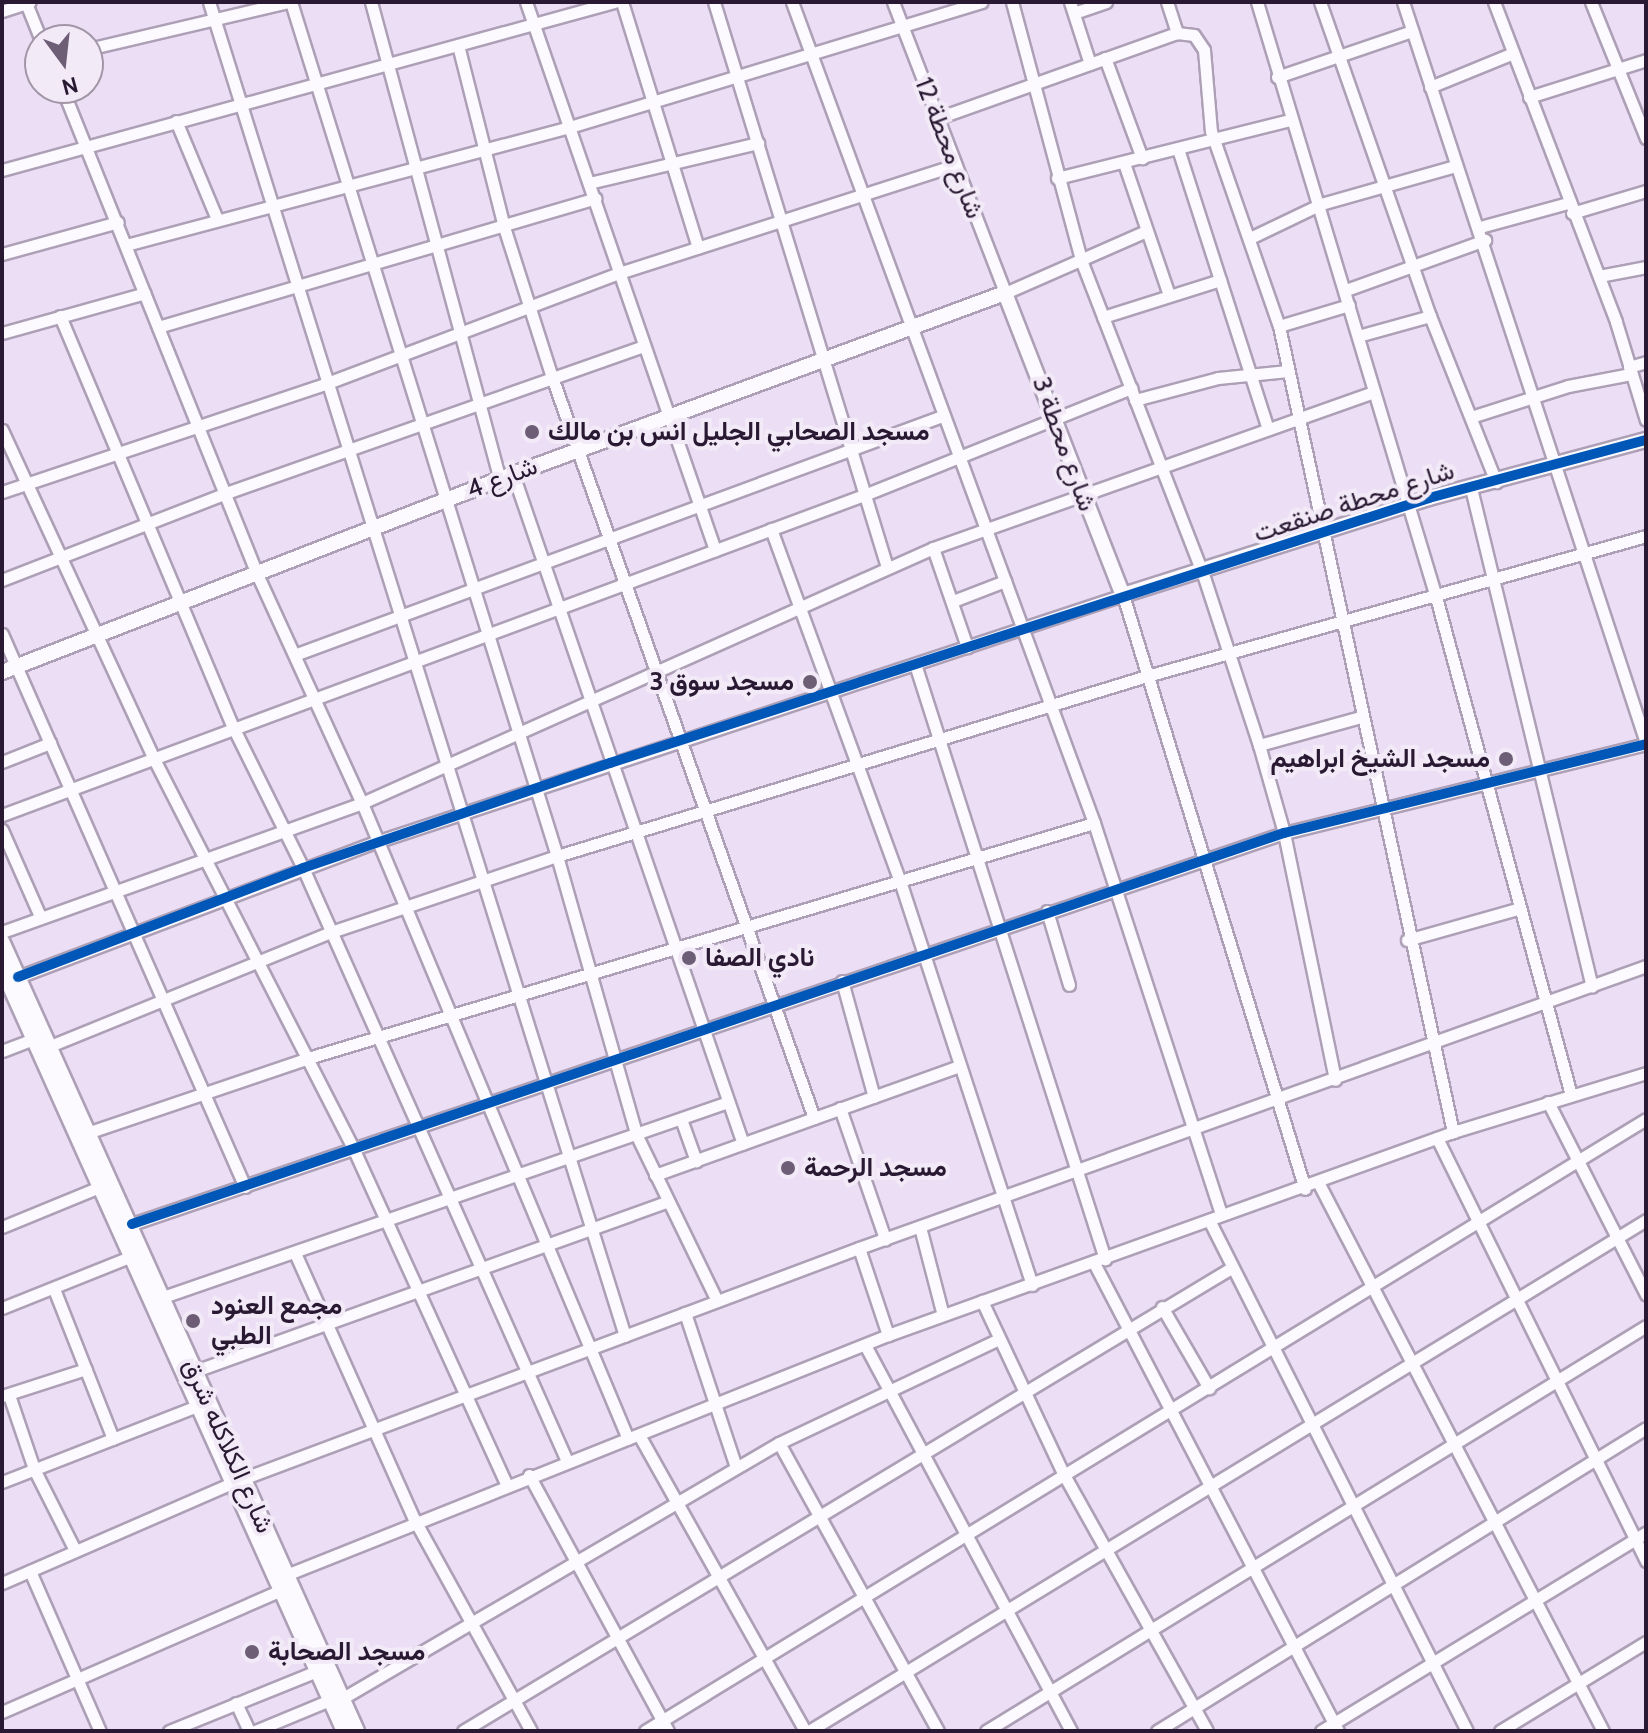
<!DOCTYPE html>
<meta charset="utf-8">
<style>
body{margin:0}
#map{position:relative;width:1648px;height:1733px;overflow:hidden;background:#ecdef5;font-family:Cabin,Vazirmatn,sans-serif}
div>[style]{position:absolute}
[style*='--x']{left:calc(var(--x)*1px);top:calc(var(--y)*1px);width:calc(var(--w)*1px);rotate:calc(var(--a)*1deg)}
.roads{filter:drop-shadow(2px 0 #ada0b6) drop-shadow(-2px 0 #ada0b6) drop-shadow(0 2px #ada0b6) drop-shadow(0 -2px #ada0b6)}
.minor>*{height:11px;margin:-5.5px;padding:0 5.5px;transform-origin:5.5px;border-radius:5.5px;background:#fcfafe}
.tertiary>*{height:14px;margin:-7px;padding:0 7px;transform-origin:7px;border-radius:7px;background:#fcfafe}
.cycleway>*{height:10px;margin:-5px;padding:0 5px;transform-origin:5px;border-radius:5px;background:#0057b8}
.dots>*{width:22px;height:22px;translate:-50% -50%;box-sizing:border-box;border:4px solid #f2eaf7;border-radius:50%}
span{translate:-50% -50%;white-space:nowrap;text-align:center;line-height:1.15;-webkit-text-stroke:8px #f2eaf7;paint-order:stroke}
.street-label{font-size:26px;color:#291932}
.poi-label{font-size:26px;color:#291932;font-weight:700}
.left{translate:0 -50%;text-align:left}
.right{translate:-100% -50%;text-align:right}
.frame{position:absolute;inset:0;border:4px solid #291932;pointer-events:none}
.north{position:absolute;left:24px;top:24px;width:80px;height:80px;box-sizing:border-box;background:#f2eaf7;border:2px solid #a296a8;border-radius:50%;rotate:165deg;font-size:22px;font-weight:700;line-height:32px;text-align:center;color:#291932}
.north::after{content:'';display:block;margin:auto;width:28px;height:36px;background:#6d5e76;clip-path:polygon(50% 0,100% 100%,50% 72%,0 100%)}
</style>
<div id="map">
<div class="roads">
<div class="minor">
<div style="--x:209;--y:2;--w:1397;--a:72.68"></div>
<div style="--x:291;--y:2;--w:894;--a:72.7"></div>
<div style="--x:557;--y:856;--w:291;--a:74.1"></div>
<div style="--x:637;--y:1136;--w:183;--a:64.1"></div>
<div style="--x:371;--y:2;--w:494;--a:74.9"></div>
<div style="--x:526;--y:2;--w:580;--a:70.97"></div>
<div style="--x:622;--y:2;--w:257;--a:72.8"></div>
<div style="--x:714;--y:2;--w:591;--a:72.98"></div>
<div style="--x:792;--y:2;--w:875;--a:69.8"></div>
<div style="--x:1094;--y:823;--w:412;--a:72"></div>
<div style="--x:893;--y:2;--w:312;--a:68.9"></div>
<div style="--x:1005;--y:293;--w:154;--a:-23.7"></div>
<div style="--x:1012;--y:2;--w:267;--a:75"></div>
<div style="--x:1081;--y:260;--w:337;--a:68.8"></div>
<div style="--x:1203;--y:574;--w:180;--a:71.9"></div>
<div style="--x:1259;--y:745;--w:91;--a:74.1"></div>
<div style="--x:1284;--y:833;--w:252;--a:78.3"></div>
<div style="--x:1070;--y:2;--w:65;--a:72.1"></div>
<div style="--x:1167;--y:2;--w:33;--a:72"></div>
<div style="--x:1257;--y:2;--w:621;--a:73.26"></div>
<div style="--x:1436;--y:597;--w:516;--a:74.83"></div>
<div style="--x:1320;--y:2;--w:333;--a:70.7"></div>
<div style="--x:1430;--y:316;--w:179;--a:68.3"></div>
<div style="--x:1403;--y:2;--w:780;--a:71.84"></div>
<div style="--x:1494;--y:2;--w:342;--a:69.1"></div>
<div style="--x:1616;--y:322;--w:102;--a:73"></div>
<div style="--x:1591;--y:2;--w:147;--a:68"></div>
<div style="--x:26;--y:3;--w:40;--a:68"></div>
<div style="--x:2;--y:11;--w:29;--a:-18"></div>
<div style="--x:1074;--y:13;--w:34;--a:-19"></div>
<div style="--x:458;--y:45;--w:188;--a:75.8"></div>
<div style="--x:504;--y:227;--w:157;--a:72.3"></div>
<div style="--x:552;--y:377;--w:786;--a:70.53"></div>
<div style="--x:88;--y:49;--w:206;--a:-13.2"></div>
<div style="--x:1105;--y:58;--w:107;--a:69.7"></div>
<div style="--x:1277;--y:77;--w:143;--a:-18.8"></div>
<div style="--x:1430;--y:87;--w:87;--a:-22.2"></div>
<div style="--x:62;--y:88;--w:524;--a:68.14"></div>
<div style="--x:257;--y:574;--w:252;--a:65.4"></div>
<div style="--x:362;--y:803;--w:689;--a:67.3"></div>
<div style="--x:1529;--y:97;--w:123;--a:-17.5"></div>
<div style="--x:938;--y:118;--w:254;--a:-19.6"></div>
<div style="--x:1177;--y:33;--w:17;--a:7"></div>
<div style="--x:1194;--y:35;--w:18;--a:56"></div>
<div style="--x:1204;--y:50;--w:81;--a:85.1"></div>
<div style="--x:1211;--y:131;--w:207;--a:70.8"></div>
<div style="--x:1279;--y:326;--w:825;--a:77.82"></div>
<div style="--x:176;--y:121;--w:106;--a:67.3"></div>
<div style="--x:1179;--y:152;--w:291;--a:72.2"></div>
<div style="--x:1124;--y:163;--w:139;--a:71.2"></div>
<div style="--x:2;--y:170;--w:635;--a:-15.35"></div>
<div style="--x:1057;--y:178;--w:240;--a:-14"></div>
<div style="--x:589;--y:183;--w:174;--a:-13.3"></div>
<div style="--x:1572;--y:213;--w:77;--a:-16.6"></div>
<div style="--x:1480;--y:227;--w:91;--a:-15.3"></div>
<div style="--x:1250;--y:238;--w:79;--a:-25.6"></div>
<div style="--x:1321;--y:204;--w:139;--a:-15.8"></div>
<div style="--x:126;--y:245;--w:459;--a:-14.9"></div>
<div style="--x:570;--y:127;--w:430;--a:-16.9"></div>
<div style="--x:2;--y:254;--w:120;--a:-15.4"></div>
<div style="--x:1599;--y:276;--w:48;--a:-10.8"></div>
<div style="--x:1346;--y:290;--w:148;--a:-19.8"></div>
<div style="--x:60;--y:316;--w:448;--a:67.2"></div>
<div style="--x:234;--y:729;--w:155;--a:63.6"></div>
<div style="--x:303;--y:868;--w:649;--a:66"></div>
<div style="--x:1103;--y:317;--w:123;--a:-17.5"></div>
<div style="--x:1279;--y:326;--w:73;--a:-16.7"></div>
<div style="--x:158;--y:327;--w:456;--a:-16.4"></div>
<div style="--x:2;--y:333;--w:148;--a:-15.6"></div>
<div style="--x:1358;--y:336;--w:75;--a:-15.5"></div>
<div style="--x:1629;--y:367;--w:18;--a:-16"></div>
<div style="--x:1135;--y:400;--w:86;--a:-14.8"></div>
<div style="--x:1218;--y:378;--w:70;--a:-5.7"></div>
<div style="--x:1471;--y:417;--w:102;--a:-17.7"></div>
<div style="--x:1568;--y:386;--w:64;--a:-10.8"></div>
<div style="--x:2;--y:430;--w:365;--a:65.2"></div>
<div style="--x:155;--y:761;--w:437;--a:62.9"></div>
<div style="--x:354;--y:1150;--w:366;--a:65.5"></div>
<div style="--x:513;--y:474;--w:708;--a:71.05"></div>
<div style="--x:1471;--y:488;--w:513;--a:76.37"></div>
<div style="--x:2;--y:492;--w:346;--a:-18.5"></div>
<div style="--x:330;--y:382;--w:309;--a:-20.7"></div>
<div style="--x:619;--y:273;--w:353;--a:-17.8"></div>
<div style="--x:771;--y:529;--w:375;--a:69.9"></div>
<div style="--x:900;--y:881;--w:425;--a:71.9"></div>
<div style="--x:933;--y:548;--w:105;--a:71"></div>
<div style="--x:2;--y:580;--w:243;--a:-21.2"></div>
<div style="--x:229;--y:492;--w:440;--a:-19.4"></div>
<div style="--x:953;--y:601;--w:56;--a:-21"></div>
<div style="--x:2;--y:634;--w:604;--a:66.28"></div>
<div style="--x:297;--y:654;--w:688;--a:-20.25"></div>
<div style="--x:915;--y:664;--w:625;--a:72.29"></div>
<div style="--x:1259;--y:745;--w:106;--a:-15.4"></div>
<div style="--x:2;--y:762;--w:52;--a:-21.6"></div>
<div style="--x:2;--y:815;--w:919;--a:-20.37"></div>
<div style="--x:864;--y:495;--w:288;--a:-21.8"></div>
<div style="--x:2;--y:830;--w:94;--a:66.2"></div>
<div style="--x:1047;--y:911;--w:77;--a:73.4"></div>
<div style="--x:2;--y:932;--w:382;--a:-19.7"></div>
<div style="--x:362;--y:803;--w:625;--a:-24.06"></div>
<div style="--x:933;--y:548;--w:465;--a:-19.5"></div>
<div style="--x:1407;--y:940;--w:114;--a:-15.7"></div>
<div style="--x:18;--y:977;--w:383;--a:-20.7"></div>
<div style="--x:376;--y:842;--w:787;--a:-18.3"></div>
<div style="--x:1123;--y:595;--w:621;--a:72.97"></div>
<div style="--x:842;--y:981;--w:120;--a:74.6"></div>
<div style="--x:50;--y:1046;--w:303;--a:-22.1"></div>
<div style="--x:331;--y:932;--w:238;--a:-18.6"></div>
<div style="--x:557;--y:856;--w:617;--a:-16.97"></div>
<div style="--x:1147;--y:676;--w:518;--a:-15.67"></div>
<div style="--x:2;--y:1051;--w:34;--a:-21"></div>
<div style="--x:1548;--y:1102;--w:216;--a:63"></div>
<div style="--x:840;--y:1108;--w:139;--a:71"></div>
<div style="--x:681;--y:1119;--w:45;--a:70.3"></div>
<div style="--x:90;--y:1132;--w:230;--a:-18.7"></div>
<div style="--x:308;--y:1058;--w:820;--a:-16.65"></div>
<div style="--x:1437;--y:1138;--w:472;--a:63.7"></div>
<div style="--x:655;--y:1175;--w:321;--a:-19.7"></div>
<div style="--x:1319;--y:1184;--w:616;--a:62.56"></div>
<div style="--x:1209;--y:1220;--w:572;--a:63.21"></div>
<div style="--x:132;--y:1224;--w:1217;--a:-18.75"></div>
<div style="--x:1284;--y:833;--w:373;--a:-13.8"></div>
<div style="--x:2;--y:1227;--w:108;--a:-22.3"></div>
<div style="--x:920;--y:1227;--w:91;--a:75.4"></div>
<div style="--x:859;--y:1248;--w:92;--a:71.6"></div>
<div style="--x:295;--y:1253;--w:291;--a:65.9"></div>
<div style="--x:414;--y:1519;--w:242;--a:61.1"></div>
<div style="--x:1094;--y:1263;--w:528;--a:62.46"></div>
<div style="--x:54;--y:1289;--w:161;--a:68.5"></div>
<div style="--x:163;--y:1297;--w:598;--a:-19.04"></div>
<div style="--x:982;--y:1301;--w:190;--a:64.8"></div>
<div style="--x:1063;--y:1473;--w:295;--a:60.8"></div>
<div style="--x:1162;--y:1307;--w:94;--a:59.9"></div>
<div style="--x:2;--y:1308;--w:140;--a:-21.8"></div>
<div style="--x:685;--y:1313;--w:162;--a:71.7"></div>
<div style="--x:865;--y:1345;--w:438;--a:61.9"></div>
<div style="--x:195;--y:1371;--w:500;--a:-19.74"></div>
<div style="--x:2;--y:1396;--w:88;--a:-17.8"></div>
<div style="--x:10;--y:1398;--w:75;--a:71.3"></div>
<div style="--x:34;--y:1469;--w:91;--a:63.2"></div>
<div style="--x:639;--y:1435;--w:339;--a:60.7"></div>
<div style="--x:779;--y:1443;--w:329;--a:61.1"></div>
<div style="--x:529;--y:1475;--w:291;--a:61.5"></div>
<div style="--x:242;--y:1479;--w:659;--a:-20.53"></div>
<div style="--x:859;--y:1248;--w:836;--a:-19.71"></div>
<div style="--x:2;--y:1482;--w:209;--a:-21.3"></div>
<div style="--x:30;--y:1571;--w:175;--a:66.4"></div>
<div style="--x:286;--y:1575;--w:648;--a:-21.74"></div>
<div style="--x:888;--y:1335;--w:600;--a:-19.76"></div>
<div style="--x:1453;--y:1132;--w:202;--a:-17"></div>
<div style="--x:2;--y:1583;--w:251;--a:-23.5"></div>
<div style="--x:343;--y:1698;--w:505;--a:-30.32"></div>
<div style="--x:779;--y:1443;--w:243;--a:-25.3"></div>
<div style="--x:236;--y:1703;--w:31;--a:65"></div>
<div style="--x:2;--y:1712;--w:305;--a:-23.6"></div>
<div style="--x:169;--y:1731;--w:160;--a:-22.1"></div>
<div style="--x:255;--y:1731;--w:81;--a:-22.5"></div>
<div style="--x:463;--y:1731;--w:897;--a:-31.08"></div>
<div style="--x:645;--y:1731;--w:1173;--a:-31.44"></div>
<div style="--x:809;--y:1731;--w:981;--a:-31.4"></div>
<div style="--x:986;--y:1731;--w:774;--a:-31.53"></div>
<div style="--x:1157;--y:1731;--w:575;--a:-31.78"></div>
<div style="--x:1321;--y:1731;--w:381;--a:-31.4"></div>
<div style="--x:1500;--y:1731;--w:171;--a:-31.4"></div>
</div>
<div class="tertiary">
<div style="--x:2;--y:672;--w:534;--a:-21.18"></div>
<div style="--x:500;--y:479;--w:538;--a:-20.22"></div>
<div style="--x:1005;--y:293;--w:324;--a:68.7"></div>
<div style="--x:1123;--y:595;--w:321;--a:-17.6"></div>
<div style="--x:1429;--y:498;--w:225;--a:-15"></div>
<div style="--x:2;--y:941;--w:866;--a:65.8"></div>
<div style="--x:2;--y:969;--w:835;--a:65.83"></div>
</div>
</div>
<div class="cycleway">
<div style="--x:18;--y:977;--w:305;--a:-20.9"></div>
<div style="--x:303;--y:868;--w:324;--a:-18.9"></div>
<div style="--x:610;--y:763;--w:861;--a:-17.93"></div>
<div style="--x:1429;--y:498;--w:225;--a:-15"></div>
<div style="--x:132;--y:1224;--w:1217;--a:-18.75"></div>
<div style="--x:1284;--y:833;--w:373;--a:-13.8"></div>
</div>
<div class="dots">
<div style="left:532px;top:432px;background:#6d5e76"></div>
<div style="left:810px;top:682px;background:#6d5e76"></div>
<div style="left:1506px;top:759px;background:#6d5e76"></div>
<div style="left:689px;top:958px;background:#6d5e76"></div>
<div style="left:788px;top:1168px;background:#6d5e76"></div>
<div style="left:193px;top:1321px;background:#6d5e76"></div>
<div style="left:252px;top:1652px;background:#6d5e76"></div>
</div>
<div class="street-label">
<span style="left:949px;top:148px;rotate:69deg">شارع محطة 12</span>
<span style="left:1064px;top:444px;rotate:70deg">شارع محطة 3</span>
<span style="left:502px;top:478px;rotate:-21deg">شارع 4</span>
<span style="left:1354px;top:502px;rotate:-18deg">شارع محطة صنقعت</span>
<span style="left:228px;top:1446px;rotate:66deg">شارع الكلاكله شرق</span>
</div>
<div class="poi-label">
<span class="left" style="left:548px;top:432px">مسجد الصحابي الجليل انس بن مالك</span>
<span class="right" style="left:794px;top:682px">مسجد سوق 3</span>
<span class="right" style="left:1490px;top:759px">مسجد الشيخ ابراهيم</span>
<span class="left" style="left:705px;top:958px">نادي الصفا</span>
<span class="left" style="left:804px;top:1168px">مسجد الرحمة</span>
<span class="left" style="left:211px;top:1321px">مجمع العنود<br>الطبي</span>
<span class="left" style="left:268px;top:1652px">مسجد الصحابة</span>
</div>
<div class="frame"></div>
<div class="north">N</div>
</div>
